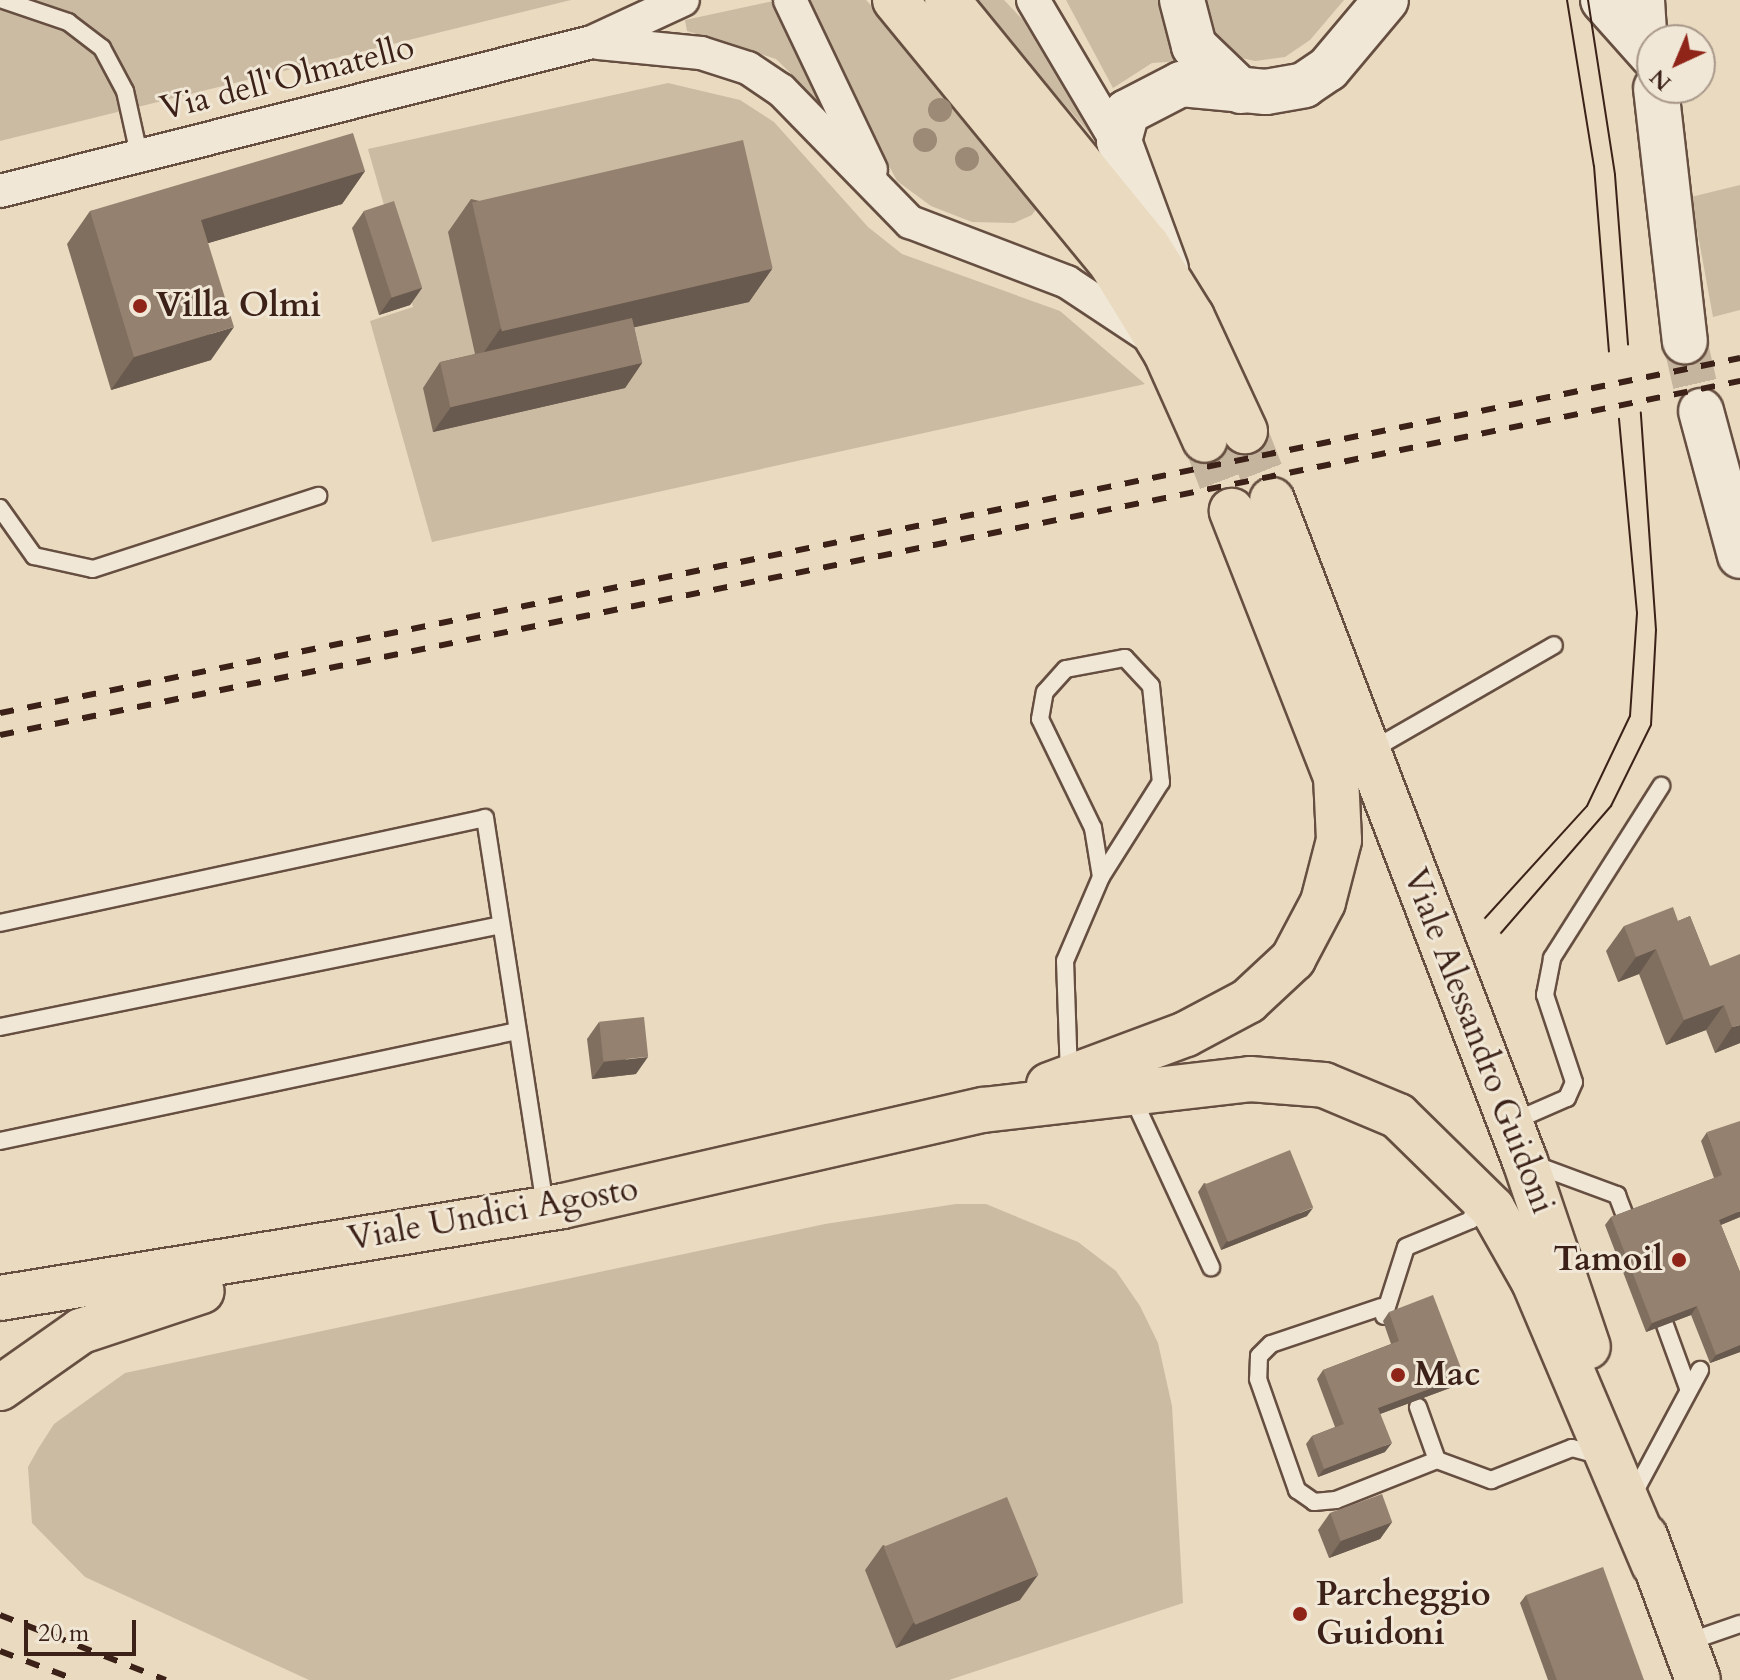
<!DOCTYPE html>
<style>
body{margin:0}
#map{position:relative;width:1740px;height:1680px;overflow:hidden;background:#e9dac0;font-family:Cardo,serif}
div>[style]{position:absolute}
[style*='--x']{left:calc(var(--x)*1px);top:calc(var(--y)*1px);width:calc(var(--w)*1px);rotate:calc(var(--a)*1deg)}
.green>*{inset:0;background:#cbbba3}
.secondary-tunnel>*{height:44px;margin-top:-22px;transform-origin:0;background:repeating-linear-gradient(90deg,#c6b59e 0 44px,transparent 0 66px)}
.primary-tunnel>*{height:44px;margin-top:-22px;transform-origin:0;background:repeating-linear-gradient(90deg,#c6b59e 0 44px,transparent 0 66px)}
.roads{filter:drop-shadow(2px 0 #664f41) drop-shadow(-2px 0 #664f41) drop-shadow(0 2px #664f41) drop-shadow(0 -2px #664f41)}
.lane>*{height:16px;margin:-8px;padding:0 8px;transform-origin:8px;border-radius:8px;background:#f1e7d6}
.street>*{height:32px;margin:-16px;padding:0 16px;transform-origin:16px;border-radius:16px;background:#f1e7d6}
.secondary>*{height:44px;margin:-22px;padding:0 22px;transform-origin:22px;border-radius:22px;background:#f1e7d6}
.primary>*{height:44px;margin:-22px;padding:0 22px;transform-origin:22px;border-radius:22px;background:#e9dac0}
.tram>*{height:2px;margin:-1px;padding:0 1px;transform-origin:1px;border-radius:1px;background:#3b2117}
.rail>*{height:6px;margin-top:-3px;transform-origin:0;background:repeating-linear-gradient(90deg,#3b2117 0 14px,transparent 0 28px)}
.trees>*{width:24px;height:24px;margin:-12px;border-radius:50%;background:#9d8a76}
.wall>*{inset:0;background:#806f5f}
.shaded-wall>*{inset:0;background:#685a4e}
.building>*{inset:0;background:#95816f;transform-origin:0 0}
.dots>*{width:22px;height:22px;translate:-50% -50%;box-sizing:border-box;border:4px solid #f1e7d6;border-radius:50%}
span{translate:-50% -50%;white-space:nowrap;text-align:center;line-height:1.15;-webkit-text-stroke:6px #f1e7d6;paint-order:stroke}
.street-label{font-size:34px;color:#3b2117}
.poi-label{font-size:34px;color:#3b2117;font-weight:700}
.left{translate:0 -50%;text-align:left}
.right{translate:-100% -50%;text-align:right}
.north{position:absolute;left:1636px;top:24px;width:80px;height:80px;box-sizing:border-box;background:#f1e7d6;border:2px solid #a8988a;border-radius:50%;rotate:224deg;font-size:22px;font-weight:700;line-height:32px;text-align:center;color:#3b2117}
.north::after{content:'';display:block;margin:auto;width:28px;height:36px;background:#8f2418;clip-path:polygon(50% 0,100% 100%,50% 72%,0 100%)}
.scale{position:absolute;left:24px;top:1620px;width:112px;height:36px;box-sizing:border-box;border:4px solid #3b2117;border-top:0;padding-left:10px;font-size:24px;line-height:28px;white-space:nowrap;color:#3b2117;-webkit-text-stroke:6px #f1e7d6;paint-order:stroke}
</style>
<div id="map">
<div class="green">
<div style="clip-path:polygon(0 0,571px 0,0 141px)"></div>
<div style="clip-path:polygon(778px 0,837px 119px,776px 59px,687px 31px,685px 20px)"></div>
<div style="clip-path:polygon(803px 0,866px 0,1035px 184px,1040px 203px,1032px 215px,1014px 223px,972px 222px,931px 206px,897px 181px)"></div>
<div style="clip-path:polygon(974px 0,1004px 0,1023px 20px,1091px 135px)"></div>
<div style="clip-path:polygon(1066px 0,1165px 0,1182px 61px,1152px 63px,1113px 88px)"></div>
<div style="clip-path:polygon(1198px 0,1344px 0,1310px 40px,1285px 57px,1255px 61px,1228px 55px,1212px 40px)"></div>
<div style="clip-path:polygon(668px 83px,740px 100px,774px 122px,868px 227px,902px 254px,1060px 311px,1145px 384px,432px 542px,370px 321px,413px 307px,368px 149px)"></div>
<div style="clip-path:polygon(1740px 185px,1740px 310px,1713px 317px,1691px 197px)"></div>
<div style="clip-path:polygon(956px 1204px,986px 1204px,1078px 1242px,1116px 1271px,1140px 1306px,1158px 1343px,1172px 1406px,1183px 1603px,949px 1680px,309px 1680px,85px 1577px,32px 1523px,28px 1467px,38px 1449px,54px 1424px,125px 1373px,825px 1224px)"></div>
</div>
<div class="secondary-tunnel">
<div style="--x:1685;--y:341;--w:72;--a:77.1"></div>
</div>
<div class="primary-tunnel">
<div style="--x:1245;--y:431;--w:74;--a:68.6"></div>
<div style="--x:1205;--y:440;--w:76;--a:69.2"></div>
</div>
<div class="roads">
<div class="lane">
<div style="--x:3;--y:0;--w:69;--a:18.7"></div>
<div style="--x:68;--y:22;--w:43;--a:37.4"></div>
<div style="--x:102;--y:48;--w:49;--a:61.9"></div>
<div style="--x:125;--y:91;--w:65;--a:77.5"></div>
<div style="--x:0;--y:508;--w:59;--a:54.7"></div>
<div style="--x:34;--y:556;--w:60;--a:12.4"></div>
<div style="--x:93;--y:569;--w:237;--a:-18"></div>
<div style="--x:1370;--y:751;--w:212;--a:-29.9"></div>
<div style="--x:0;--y:923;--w:496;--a:-12.2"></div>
<div style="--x:485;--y:818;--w:394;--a:81.2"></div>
<div style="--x:0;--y:1027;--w:511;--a:-11.51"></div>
<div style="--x:1069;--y:1075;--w:114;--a:-92"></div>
<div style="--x:1065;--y:961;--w:91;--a:-66.8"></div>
<div style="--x:1101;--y:877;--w:50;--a:-99.3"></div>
<div style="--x:1093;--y:828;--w:121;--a:-115.9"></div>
<div style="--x:1040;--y:719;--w:27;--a:-80"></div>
<div style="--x:1045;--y:692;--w:31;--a:-48"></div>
<div style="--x:1066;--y:669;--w:60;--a:-10.6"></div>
<div style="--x:1125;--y:658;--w:38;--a:47"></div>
<div style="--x:1151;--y:686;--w:97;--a:84.1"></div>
<div style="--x:1161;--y:782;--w:112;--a:122.3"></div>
<div style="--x:1131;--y:1094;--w:191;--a:65.2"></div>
<div style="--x:1512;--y:1122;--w:60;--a:-23.6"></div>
<div style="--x:1567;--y:1098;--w:17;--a:-66"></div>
<div style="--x:1574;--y:1082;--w:92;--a:-108.4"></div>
<div style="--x:1545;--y:995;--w:38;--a:-79"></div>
<div style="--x:1552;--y:958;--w:204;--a:-57.6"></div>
<div style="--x:0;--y:1141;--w:529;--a:-12.01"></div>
<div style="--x:1533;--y:1164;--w:90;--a:20.3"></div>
<div style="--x:1617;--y:1195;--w:25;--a:69"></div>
<div style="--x:1381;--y:1307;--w:116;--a:161.4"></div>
<div style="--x:1271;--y:1344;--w:17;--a:135"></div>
<div style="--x:1259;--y:1356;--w:23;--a:92"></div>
<div style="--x:1258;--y:1379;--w:118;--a:70.6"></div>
<div style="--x:1297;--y:1490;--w:21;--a:35"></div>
<div style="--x:1314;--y:1502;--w:22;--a:-5"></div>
<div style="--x:1336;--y:1500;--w:109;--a:-21.6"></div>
<div style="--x:1384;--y:1316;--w:72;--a:-72.3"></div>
<div style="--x:1406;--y:1247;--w:70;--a:-22.6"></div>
<div style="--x:1471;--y:1220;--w:20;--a:-75"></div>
<div style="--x:1665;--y:1325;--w:67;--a:69.9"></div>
<div style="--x:1418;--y:1407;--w:56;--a:70.3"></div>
<div style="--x:1437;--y:1460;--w:58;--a:20.3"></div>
<div style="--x:1491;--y:1480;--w:87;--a:-21.6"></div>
<div style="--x:1572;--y:1448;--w:28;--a:15"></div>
<div style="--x:1633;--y:1495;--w:142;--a:-61.8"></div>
<div style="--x:1685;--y:1643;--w:58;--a:-19.1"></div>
</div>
<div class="street">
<div style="--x:790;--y:0;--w:188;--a:64.5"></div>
<div style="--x:1033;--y:0;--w:177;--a:59.4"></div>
<div style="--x:1648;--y:0;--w:48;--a:86.4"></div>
<div style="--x:599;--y:43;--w:102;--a:5.6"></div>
<div style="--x:701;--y:53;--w:49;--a:17.7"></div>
<div style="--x:748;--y:68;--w:40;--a:34"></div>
<div style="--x:781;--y:90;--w:185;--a:45.7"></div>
<div style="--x:910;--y:222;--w:168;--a:20.9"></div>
<div style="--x:1067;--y:282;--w:96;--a:33.5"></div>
<div style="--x:0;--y:191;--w:610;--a:-14.13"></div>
<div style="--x:592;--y:42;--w:100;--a:-24.8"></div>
</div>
<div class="secondary">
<div style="--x:1182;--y:0;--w:48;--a:75.4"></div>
<div style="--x:1194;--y:46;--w:65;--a:43.8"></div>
<div style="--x:1603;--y:0;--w:74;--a:48.3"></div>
<div style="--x:1656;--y:88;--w:255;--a:83.5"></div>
<div style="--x:1166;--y:269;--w:136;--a:-110.2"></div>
<div style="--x:1119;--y:141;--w:30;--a:-75"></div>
<div style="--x:1127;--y:112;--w:61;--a:-27.4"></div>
<div style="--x:1181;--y:84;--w:85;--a:5.4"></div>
<div style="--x:1266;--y:92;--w:39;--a:-10"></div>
<div style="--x:1304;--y:85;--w:29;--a:-34"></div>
<div style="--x:1328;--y:69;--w:90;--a:-50"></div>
<div style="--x:1701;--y:411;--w:150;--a:74.9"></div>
</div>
<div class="primary">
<div style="--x:895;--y:0;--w:340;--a:50.6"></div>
<div style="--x:1111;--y:263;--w:105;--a:58.6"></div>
<div style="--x:1166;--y:353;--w:95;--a:65.9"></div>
<div style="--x:947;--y:0;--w:316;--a:50.8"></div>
<div style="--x:1147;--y:245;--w:85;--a:58"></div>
<div style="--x:1192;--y:317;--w:126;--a:65.1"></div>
<div style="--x:1272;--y:500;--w:708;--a:69.06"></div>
<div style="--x:1525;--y:1161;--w:196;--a:71.3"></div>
<div style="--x:1049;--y:1085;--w:146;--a:-20.4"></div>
<div style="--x:1186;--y:1034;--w:70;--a:-28"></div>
<div style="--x:1248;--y:1001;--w:62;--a:-43"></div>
<div style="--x:1293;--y:959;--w:64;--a:-62.2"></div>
<div style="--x:1323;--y:902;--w:64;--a:-75.5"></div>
<div style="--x:1339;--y:840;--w:63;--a:-92.7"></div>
<div style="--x:1336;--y:777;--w:286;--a:-111.4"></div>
<div style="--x:0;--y:1298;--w:570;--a:-9.28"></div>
<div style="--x:563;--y:1206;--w:431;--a:-12.9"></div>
<div style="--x:983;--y:1110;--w:269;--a:-6.6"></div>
<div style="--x:1250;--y:1079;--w:74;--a:4.6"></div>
<div style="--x:1324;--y:1085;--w:80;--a:22.7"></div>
<div style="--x:1398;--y:1116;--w:132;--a:44.4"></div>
<div style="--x:1492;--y:1208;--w:85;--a:60.4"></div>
<div style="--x:1534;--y:1282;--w:307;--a:67"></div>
<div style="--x:0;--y:1388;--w:99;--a:-35.1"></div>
<div style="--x:81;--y:1331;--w:127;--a:-18.3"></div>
<div style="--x:1645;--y:1536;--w:153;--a:69.8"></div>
</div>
</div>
<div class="tram">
<div style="--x:1567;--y:0;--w:168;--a:80.8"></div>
<div style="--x:1594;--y:166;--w:186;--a:85.4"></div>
<div style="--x:1588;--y:0;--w:177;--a:81.2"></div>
<div style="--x:1615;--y:175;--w:170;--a:85.6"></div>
<div style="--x:1485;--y:918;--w:151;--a:-47.7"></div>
<div style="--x:1587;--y:806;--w:100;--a:-64.5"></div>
<div style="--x:1630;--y:716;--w:103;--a:-86.1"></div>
<div style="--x:1637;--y:613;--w:195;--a:-95.3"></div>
<div style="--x:1501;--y:933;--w:168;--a:-49.1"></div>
<div style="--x:1611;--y:806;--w:90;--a:-63.7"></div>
<div style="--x:1651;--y:725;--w:95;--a:-87"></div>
<div style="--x:1656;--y:630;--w:218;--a:-94"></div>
</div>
<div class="rail">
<div style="--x:0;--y:713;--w:1776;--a:-11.53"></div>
<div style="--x:0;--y:735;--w:1776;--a:-11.5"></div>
<div style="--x:0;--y:1615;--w:178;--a:21.4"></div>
<div style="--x:0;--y:1651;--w:81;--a:20.9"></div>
</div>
<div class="trees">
<div style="left:940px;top:110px"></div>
<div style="left:925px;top:140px"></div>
<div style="left:967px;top:159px"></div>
</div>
<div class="wall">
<div style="clip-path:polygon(365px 171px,342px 204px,208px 243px,211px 360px,111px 390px,67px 244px,90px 211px)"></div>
<div style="clip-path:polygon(471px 199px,772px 269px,749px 302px,634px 327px,642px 363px,625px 388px,433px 432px,423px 388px,440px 362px,475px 354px,448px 232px)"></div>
<div style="clip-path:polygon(364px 211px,422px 288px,410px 305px,379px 315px,352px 228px)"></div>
<div style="clip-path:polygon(1690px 916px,1740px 1043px,1715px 1053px,1706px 1030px,1666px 1045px,1639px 974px,1618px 982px,1606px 951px,1624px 926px,1678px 921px)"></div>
<div style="clip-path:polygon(599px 1022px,636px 1074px,592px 1079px,587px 1039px)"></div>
<div style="clip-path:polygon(1707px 1132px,1740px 1217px,1721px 1225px,1740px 1272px,1740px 1352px,1710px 1363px,1691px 1315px,1646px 1332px,1605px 1225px,1611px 1217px,1714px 1178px,1701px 1141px)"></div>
<div style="clip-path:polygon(1204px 1183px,1307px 1216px,1221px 1250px,1198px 1192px)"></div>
<div style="clip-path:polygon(1389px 1312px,1464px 1376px,1458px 1385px,1380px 1414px,1385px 1452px,1318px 1477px,1306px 1444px,1312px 1436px,1335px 1427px,1317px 1379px,1323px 1370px,1391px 1344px,1383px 1321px)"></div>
<div style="clip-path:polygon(1330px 1513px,1392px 1522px,1380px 1539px,1329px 1558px,1318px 1530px)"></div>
<div style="clip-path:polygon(883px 1545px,1020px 1600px,896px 1648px,865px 1570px)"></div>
<div style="clip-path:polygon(1526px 1595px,1644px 1680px,1548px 1680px,1520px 1603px)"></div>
</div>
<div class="shaded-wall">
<div style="clip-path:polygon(365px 171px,342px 204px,178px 252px,201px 220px)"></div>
<div style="clip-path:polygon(772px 269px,749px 302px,477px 362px,500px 329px)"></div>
<div style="clip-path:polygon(422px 288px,410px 305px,379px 315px,391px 298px)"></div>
<div style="clip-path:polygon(234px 327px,211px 360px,111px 390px,134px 357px)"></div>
<div style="clip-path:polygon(642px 363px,625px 388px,433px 432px,451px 407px)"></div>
<div style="clip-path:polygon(1656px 949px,1639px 974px,1618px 982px,1636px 957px)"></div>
<div style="clip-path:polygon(1724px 1005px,1706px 1030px,1666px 1045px,1684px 1020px)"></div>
<div style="clip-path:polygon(1740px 1025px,1740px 1043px,1715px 1053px,1732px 1027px)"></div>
<div style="clip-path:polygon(648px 1057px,636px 1074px,592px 1079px,604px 1062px)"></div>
<div style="clip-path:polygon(1313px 1208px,1307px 1216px,1221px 1250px,1227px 1241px)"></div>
<div style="clip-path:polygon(1740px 1211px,1740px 1217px,1713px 1228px,1719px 1220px)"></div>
<div style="clip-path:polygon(1697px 1306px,1691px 1315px,1646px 1332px,1652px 1323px)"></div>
<div style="clip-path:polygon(1740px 1345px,1740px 1352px,1710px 1363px,1716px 1355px)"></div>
<div style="clip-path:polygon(1464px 1376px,1458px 1385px,1372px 1417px,1378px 1408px)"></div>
<div style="clip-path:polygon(1392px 1443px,1385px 1452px,1318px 1477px,1324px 1469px)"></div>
<div style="clip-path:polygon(1392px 1522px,1380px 1539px,1329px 1558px,1341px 1541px)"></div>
<div style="clip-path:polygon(1038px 1575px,1020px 1600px,896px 1648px,913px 1623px)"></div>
</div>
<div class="building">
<div style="clip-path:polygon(353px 133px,365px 171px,201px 220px,234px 327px,134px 357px,90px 211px)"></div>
<div style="left:743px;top:140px;width:132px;height:278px;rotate:77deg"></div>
<div style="left:394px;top:201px;width:91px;height:32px;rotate:72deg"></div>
<div style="left:632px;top:318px;width:46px;height:197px;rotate:77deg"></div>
<div style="clip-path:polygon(1673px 907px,1678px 921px,1690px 916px,1710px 966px,1740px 954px,1740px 1025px,1732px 1027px,1724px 1005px,1684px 1020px,1656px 949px,1636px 957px,1624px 926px)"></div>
<div style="left:644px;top:1017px;width:40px;height:45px;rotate:84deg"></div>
<div style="clip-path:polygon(1740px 1121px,1740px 1211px,1719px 1220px,1740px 1272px,1740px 1345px,1716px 1355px,1697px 1306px,1652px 1323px,1611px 1217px,1722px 1175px,1707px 1132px)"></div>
<div style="left:1290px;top:1150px;width:62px;height:92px;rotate:68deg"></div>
<div style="clip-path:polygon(1433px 1295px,1464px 1376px,1378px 1408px,1392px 1443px,1324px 1469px,1312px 1436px,1344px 1424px,1323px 1370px,1399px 1341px,1389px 1312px)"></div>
<div style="left:1382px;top:1494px;width:30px;height:55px;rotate:70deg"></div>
<div style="left:1007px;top:1497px;width:84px;height:133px;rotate:68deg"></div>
<div style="clip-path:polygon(1603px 1567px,1644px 1680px,1557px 1680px,1526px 1595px)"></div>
</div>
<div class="dots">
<div style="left:140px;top:306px;background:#8f2418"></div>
<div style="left:1679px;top:1260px;background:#8f2418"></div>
<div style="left:1398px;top:1375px;background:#8f2418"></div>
<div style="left:1300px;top:1614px;background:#8f2418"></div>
</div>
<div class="street-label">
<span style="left:287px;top:78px;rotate:-14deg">Via dell'Olmatello</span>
<span style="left:1479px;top:1041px;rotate:69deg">Viale Alessandro Guidoni</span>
<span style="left:493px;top:1214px;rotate:-10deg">Viale Undici Agosto</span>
</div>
<div class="poi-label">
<span class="left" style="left:156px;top:306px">Villa Olmi</span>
<span class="right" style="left:1663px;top:1260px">Tamoil</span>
<span class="left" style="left:1414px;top:1375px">Mac</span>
<span class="left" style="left:1316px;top:1614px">Parcheggio<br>Guidoni</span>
</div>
<div class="north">N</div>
<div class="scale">20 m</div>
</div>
